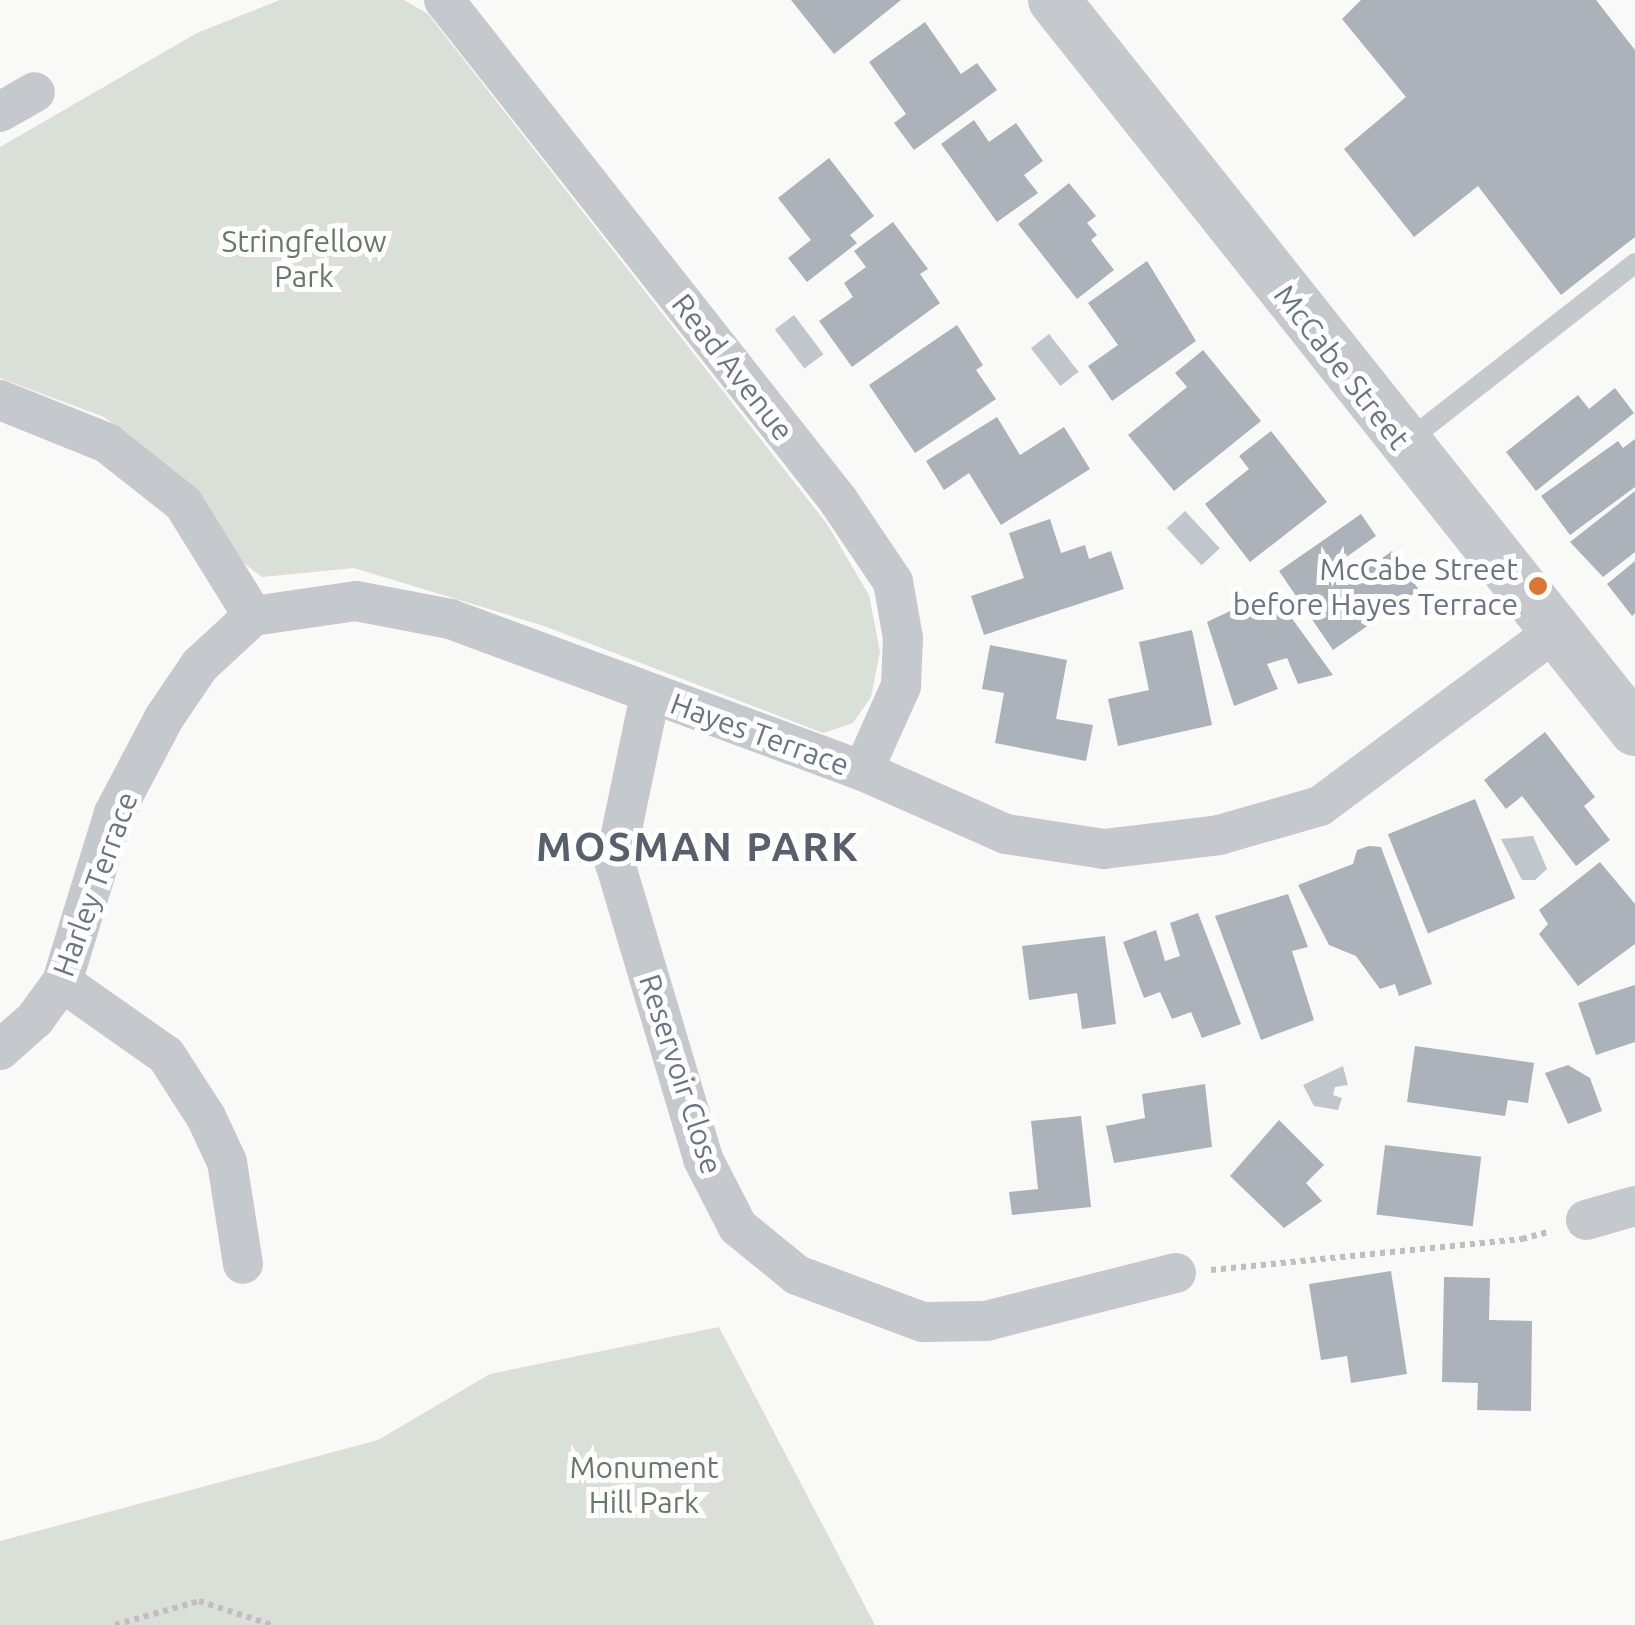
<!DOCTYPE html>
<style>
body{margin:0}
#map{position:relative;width:1635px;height:1625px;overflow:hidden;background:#f9f9f7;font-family:Ubuntu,sans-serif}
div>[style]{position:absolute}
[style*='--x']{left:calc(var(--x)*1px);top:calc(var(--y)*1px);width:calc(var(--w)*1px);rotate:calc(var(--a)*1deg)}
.green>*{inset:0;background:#dae0d8}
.water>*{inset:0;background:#bfc7cd;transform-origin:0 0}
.building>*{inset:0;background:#acb2b9;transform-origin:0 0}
.path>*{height:6px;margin-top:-3px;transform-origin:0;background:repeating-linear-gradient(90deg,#bdbfc2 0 5px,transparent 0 10px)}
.service>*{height:20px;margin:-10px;padding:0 10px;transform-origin:10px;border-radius:10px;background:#c5c8cc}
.minor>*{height:40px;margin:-20px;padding:0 20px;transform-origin:20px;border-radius:20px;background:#c5c8cc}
.tertiary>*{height:52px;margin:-26px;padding:0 26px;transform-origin:26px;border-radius:26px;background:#c5c8cc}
.dots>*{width:28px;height:28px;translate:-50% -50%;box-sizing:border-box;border:5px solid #fff;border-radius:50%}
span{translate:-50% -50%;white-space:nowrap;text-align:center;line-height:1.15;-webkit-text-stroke:10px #fff;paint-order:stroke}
.park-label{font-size:30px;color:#657964}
.street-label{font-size:30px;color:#697587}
.poi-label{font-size:30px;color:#697587}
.right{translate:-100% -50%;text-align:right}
.district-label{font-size:40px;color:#57606c;font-weight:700;letter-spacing:2.5px}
</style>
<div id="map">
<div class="green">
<div style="clip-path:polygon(280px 0,404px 0,428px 14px,827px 524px,869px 595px,880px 652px,871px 697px,853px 723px,823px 733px,544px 626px,354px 568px,262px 577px,237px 558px,181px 476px,104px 417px,0 378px,0 147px,197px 33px)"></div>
<div style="clip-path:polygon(719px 1327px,875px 1625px,0 1625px,0 1541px,378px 1440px,490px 1374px)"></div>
</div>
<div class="water">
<div style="left:794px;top:315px;width:49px;height:24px;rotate:53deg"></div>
<div style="left:1049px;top:334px;width:48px;height:23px;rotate:52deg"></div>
<div style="left:1185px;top:511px;width:51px;height:25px;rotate:47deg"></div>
<div style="clip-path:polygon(1533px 836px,1547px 869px,1535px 880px,1522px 880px,1501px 839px)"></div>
<div style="clip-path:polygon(1343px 1066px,1348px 1085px,1335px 1087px,1333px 1095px,1342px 1098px,1338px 1110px,1314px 1106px,1303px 1085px)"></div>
</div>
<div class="building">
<div style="clip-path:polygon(791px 0,901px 0,834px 54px)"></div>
<div style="clip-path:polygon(1361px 0,1596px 0,1635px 50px,1635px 237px,1561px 295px,1478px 186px,1414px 237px,1344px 149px,1406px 97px,1342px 19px)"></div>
<div style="clip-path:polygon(925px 22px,961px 74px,977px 63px,997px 90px,914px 150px,894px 123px,906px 114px,869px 62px)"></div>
<div style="clip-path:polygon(974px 120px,989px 142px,1016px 123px,1043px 161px,1024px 175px,1038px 193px,997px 222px,941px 144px)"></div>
<div style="clip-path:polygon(829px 158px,874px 216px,850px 235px,857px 243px,807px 282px,788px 258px,811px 240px,778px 198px)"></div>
<div style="clip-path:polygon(1069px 183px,1096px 216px,1087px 223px,1097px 235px,1091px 240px,1114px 270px,1077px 299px,1018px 224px)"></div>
<div style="clip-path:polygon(893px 222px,928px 269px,920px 274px,940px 303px,852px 367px,819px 321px,853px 297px,844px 283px,866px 267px,854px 251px)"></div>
<div style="clip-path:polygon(1147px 261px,1196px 341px,1112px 401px,1088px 366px,1118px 345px,1088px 303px)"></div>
<div style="clip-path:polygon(957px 325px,983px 365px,976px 370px,996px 399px,915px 453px,869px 385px)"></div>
<div style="clip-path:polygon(1203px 350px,1261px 421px,1174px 491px,1128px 435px,1187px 387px,1175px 373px)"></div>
<div style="clip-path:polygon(1615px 388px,1634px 413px,1536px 491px,1506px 452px,1578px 395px,1589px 409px)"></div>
<div style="clip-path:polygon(997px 417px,1020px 455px,1064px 427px,1090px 469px,1001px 525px,969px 473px,944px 490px,926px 461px)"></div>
<div style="clip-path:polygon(1271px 431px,1327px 502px,1250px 562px,1205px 504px,1249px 469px,1239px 456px)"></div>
<div style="clip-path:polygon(1635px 439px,1635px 487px,1570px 535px,1541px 496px,1618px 441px,1623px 448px)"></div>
<div style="clip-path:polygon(1635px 491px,1635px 552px,1603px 577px,1570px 542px)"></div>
<div style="clip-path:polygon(1361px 514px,1376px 536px,1338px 563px,1350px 581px,1392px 551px,1419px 590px,1333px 650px,1279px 571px)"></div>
<div style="clip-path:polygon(1050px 519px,1061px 553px,1085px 545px,1089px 559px,1111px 551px,1124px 589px,984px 635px,971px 596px,1024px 578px,1009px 533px)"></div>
<div style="clip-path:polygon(1635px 561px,1635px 613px,1632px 616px,1607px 584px)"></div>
<div style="clip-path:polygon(1272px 591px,1333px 675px,1298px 684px,1287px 658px,1267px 664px,1278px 689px,1234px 706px,1207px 622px)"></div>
<div style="clip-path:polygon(1192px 630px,1212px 725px,1118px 746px,1108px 699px,1149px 690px,1139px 642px)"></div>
<div style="clip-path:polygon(990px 645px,1067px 660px,1056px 719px,1093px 725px,1086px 761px,995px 743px,1004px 693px,982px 689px)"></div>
<div style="clip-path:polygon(1545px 732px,1595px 797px,1584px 806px,1610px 840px,1576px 866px,1522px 796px,1506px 809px,1484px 780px)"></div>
<div style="left:1475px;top:799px;width:107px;height:94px;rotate:68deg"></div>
<div style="clip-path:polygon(1369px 846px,1381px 847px,1432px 984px,1399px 996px,1395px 984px,1380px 989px,1356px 956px,1329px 945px,1298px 885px,1353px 864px,1357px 850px)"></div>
<div style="clip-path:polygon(1600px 862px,1635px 904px,1635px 944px,1578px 986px,1539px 934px,1548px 924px,1539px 910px)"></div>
<div style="clip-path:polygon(1288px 894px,1308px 947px,1292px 951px,1314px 1020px,1261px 1040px,1215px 916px)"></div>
<div style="clip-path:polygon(1198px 913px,1241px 1024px,1202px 1038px,1191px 1012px,1172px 1019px,1160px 992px,1144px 998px,1123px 942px,1156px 930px,1165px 961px,1180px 956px,1170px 923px)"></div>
<div style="clip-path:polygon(1105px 936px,1116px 1024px,1082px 1029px,1077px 993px,1029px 1000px,1022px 946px)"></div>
<div style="clip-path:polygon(1635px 985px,1635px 1042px,1596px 1055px,1578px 1003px)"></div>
<div style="clip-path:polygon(1415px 1046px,1534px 1063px,1528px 1103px,1508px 1100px,1505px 1116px,1407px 1102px)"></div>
<div style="clip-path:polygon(1568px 1065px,1590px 1078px,1602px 1111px,1568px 1124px,1545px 1073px)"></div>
<div style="clip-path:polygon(1205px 1084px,1212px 1147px,1114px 1163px,1106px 1126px,1145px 1118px,1142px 1094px)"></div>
<div style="clip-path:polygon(1081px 1116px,1091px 1207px,1012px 1215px,1009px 1192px,1038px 1189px,1031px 1121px)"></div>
<div style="clip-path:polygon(1279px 1120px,1324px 1165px,1306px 1183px,1322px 1201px,1284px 1228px,1230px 1176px)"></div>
<div style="left:1385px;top:1145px;width:97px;height:70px;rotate:7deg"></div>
<div style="clip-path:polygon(1391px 1271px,1407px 1374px,1351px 1383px,1347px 1356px,1321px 1360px,1309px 1284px)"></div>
<div style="clip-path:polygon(1444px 1277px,1490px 1278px,1489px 1320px,1532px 1321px,1531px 1411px,1477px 1410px,1478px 1383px,1442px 1382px)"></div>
</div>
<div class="path">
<div style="--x:1211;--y:1270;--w:313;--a:-5.7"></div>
<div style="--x:1522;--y:1239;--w:30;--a:-15"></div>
<div style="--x:115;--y:1625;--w:87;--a:-15.9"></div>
<div style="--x:199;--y:1601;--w:77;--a:18.2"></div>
</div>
<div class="service">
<div style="--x:1405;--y:443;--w:292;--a:-38"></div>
</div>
<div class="minor">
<div style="--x:444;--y:0;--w:637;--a:51.76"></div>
<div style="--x:838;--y:500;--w:99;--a:56.1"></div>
<div style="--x:893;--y:582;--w:57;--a:79.9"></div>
<div style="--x:903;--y:638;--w:48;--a:92.4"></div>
<div style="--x:901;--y:686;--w:93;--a:114.1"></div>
<div style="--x:0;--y:112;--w:40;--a:-29.7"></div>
<div style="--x:0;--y:400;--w:115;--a:21.9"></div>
<div style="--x:107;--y:443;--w:97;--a:38.3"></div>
<div style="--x:183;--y:503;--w:133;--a:58.2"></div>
<div style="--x:253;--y:616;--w:104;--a:-8.3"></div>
<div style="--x:356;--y:601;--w:96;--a:10.8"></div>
<div style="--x:450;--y:619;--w:440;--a:20.2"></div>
<div style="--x:863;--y:771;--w:156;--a:23.8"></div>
<div style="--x:1006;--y:834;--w:99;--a:8.7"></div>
<div style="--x:1104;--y:849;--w:116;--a:-6.9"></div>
<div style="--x:1219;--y:835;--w:105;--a:-16"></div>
<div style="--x:1320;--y:806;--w:289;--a:-36.6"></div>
<div style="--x:650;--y:695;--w:172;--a:101.8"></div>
<div style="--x:615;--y:863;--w:309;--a:73.4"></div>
<div style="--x:703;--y:1159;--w:76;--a:62.8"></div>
<div style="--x:738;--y:1227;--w:76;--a:39.1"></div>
<div style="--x:797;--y:1275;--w:134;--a:20.5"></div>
<div style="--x:923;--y:1322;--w:63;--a:-0.9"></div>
<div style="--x:986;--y:1321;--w:196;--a:-14.2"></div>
<div style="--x:62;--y:982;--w:127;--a:35.1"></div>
<div style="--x:166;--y:1055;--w:74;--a:57.2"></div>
<div style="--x:206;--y:1117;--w:50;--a:65"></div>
<div style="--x:227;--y:1162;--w:103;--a:81.1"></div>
<div style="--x:0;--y:1050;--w:47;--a:-41.5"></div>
<div style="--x:35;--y:1019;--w:46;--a:-53.9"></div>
<div style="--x:62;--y:982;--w:177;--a:-72.9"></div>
<div style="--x:114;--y:813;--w:107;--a:-62.2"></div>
<div style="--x:164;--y:718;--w:64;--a:-55.8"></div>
<div style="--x:200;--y:665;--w:72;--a:-42.8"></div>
<div style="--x:1586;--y:1220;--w:51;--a:-15.9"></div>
</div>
<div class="tertiary">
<div style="--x:1054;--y:0;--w:933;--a:51.48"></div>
</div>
<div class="dots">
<div style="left:1538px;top:586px;background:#df7532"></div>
</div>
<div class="park-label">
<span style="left:304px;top:258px">Stringfellow<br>Park</span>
<span style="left:644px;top:1484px">Monument<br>Hill Park</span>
</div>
<div class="street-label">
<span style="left:733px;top:367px;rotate:52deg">Read Avenue</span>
<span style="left:1342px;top:367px;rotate:52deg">McCabe Street</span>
<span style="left:760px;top:734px;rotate:20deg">Hayes Terrace</span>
<span style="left:95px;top:884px;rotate:-70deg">Harley Terrace</span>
<span style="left:681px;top:1074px;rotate:72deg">Reservoir Close</span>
</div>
<div class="poi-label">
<span class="right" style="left:1518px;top:586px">McCabe Street<br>before Hayes Terrace</span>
</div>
<div class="district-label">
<span style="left:698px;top:847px">MOSMAN PARK</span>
</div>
</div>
